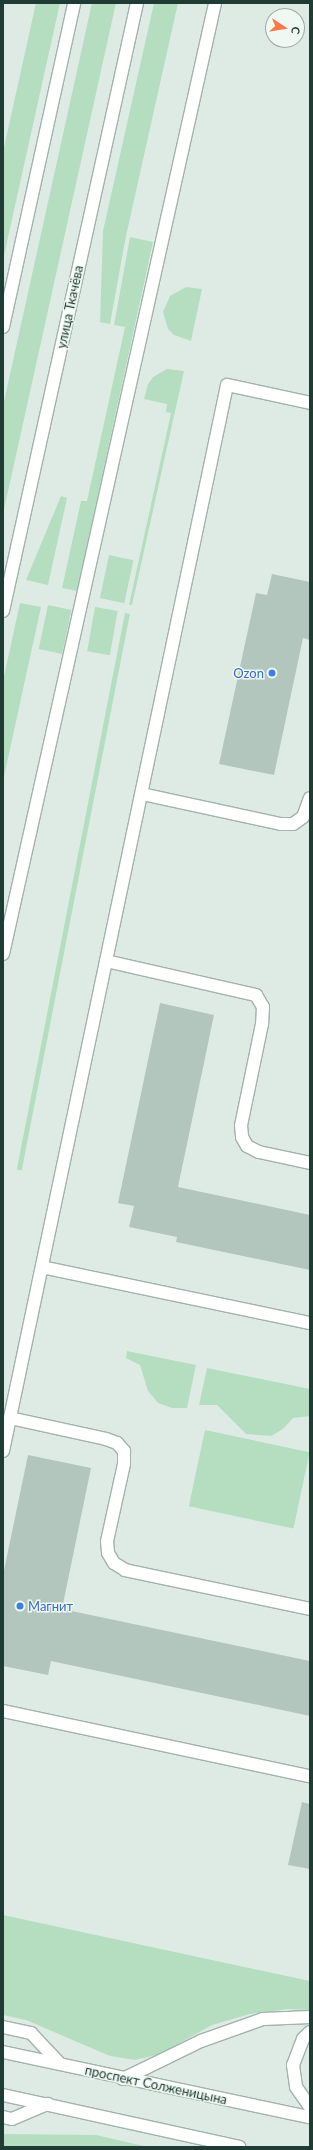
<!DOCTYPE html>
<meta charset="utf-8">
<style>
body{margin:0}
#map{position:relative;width:313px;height:2150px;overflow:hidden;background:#deebe5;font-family:Lato,sans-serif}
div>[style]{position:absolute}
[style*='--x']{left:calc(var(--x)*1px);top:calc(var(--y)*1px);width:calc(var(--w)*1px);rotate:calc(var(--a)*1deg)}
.green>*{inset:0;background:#b5dec0;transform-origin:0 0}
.building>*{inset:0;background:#b3c6be}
.roads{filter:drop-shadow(1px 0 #a1b3ac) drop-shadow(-1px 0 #a1b3ac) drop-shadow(0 1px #a1b3ac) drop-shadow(0 -1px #a1b3ac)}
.service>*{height:12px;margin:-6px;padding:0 6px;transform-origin:6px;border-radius:6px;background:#fff}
.minor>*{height:12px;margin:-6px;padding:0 6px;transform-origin:6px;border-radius:6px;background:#fff}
.dots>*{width:11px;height:11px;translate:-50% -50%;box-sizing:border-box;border:2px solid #eff8f3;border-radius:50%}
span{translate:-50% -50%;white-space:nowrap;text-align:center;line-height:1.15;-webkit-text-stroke:3px #eff8f3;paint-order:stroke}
.street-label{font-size:13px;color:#1e3c34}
.shop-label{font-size:13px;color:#366cbe}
.right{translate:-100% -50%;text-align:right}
.left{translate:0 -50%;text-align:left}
.frame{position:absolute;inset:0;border:4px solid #1e3c34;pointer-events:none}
.north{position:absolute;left:265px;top:8px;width:40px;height:40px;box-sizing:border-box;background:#eff8f3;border:1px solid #9bada7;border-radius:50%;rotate:102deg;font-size:11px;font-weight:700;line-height:16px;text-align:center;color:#1e3c34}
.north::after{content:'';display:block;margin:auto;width:14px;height:18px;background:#fc784b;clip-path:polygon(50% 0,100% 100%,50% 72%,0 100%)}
</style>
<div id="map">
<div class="green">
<div style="clip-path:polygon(36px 3px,60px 3px,3px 260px,3px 152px)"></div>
<div style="clip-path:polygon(92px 3px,116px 3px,3px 514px,3px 406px)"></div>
<div style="clip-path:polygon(154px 3px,178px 3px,126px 236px,110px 324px,100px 322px,103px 231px)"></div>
<div style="clip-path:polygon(130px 237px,153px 242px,77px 591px,62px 588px,81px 501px,87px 501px,125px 327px,114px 325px)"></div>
<div style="clip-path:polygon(186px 287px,202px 289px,191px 341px,174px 335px,168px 329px,163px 312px,170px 296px)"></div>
<div style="clip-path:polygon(167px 369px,184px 371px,132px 605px,129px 605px,171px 413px,166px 412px,167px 404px,144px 399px,148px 384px,153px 377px)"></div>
<div style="clip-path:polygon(61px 496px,67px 498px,48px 585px,26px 580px)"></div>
<div style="left:109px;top:555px;width:25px;height:44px;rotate:12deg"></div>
<div style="clip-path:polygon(20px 603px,41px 607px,3px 781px,3px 681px)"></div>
<div style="left:48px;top:605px;width:24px;height:45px;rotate:12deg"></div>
<div style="left:95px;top:607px;width:23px;height:45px;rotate:10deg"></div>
<div style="left:125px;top:613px;width:5px;height:567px;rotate:11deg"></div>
<div style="clip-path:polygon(127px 1351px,196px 1365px,187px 1408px,172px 1408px,158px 1403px,148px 1391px,140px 1365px,126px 1358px)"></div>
<div style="clip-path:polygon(207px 1368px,310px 1389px,310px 1416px,293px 1418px,283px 1429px,271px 1436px,246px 1434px,217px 1405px,199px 1405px)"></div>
<div style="left:205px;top:1430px;width:107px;height:78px;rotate:12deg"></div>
<div style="clip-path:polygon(3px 1915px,310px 1981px,310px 2010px,288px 2009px,250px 2014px,212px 2025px,160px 2054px,135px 2060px,110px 2056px,26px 2020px,3px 2015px)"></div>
<div style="clip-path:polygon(3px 2134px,96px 2135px,148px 2147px,3px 2147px)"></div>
</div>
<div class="building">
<div style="clip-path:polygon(272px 574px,310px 582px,310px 640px,303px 638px,274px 775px,219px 764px,256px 593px,267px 595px)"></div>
<div style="clip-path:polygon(160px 1003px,214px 1015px,178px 1187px,310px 1215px,310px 1270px,176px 1242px,177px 1237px,129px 1227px,134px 1206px,118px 1203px)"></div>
<div style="clip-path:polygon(28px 1455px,91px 1468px,62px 1609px,310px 1661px,310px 1716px,51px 1661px,48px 1675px,3px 1666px,3px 1575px)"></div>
<div style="clip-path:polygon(302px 1802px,310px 1804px,310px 1869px,288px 1865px)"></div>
</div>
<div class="roads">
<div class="service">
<div style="--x:142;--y:794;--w:142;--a:12.2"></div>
<div style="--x:281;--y:824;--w:12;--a:0"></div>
<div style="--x:293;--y:824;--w:12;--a:-35"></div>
<div style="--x:303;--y:817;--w:20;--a:-70"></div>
<div style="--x:3;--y:954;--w:974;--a:-77.43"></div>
<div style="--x:106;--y:961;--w:154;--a:12.8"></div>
<div style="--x:256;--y:995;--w:14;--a:60"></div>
<div style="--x:263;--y:1007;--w:17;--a:93"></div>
<div style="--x:262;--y:1024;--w:103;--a:101.7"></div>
<div style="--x:241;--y:1125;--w:12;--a:85"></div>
<div style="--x:242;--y:1137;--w:10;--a:61"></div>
<div style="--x:247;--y:1146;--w:13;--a:27"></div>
<div style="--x:259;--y:1152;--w:52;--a:12.2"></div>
<div style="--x:42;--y:1267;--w:274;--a:11.8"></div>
<div style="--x:10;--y:1418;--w:98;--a:12.3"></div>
<div style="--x:106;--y:1439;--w:12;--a:20"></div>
<div style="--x:117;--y:1443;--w:11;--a:49"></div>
<div style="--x:124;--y:1451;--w:13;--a:90"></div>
<div style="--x:124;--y:1464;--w:79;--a:102.4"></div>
<div style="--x:107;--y:1541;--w:12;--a:85"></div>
<div style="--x:108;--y:1553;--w:12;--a:59"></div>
<div style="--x:114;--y:1563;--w:13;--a:32"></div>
<div style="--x:125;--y:1570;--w:189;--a:11.9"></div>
<div style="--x:3;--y:1451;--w:1089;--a:-78.13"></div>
<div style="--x:227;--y:385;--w:85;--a:12.2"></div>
<div style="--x:3;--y:1711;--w:314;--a:12"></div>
<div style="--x:310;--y:2032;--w:10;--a:135"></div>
<div style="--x:303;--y:2039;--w:28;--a:111"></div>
<div style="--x:293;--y:2065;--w:22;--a:82"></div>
<div style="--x:296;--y:2087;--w:24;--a:55"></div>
<div style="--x:123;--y:2079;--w:87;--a:-26"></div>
<div style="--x:201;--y:2041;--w:66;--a:-19.5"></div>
<div style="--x:263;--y:2019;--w:47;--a:-2.4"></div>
</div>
<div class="minor">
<div style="--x:3;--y:327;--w:332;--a:-77.6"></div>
<div style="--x:3;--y:611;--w:623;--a:-77.57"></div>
<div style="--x:3;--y:2027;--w:29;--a:12"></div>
<div style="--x:31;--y:2033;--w:42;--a:46.9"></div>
<div style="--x:3;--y:2052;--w:314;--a:12"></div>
<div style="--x:3;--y:2095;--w:242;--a:12.4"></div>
<div style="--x:3;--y:2117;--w:9;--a:13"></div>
<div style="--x:12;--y:2119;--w:39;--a:-23"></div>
</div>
</div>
<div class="dots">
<div style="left:272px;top:673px;background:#3f7fe0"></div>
<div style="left:20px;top:1606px;background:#3f7fe0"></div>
</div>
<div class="street-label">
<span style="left:70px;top:307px;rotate:-78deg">улица Ткачёва</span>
<span style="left:156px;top:2085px;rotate:12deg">проспект Солженицына</span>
</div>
<div class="shop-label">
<span class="right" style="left:264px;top:673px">Ozon</span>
<span class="left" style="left:28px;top:1606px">Магнит</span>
</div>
<div class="frame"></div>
<div class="north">С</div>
</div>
